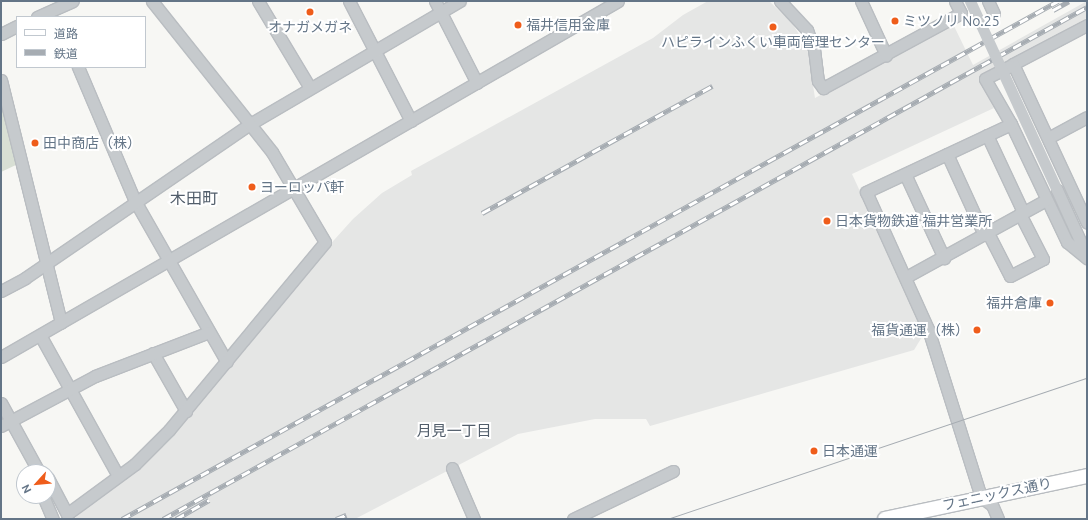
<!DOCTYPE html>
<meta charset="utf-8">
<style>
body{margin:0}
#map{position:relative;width:1088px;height:520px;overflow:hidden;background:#f7f7f4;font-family:Ubuntu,"Noto Sans JP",sans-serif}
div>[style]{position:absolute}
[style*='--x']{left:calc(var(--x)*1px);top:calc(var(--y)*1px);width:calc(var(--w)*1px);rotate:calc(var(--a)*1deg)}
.built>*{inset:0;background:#e5e6e5}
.green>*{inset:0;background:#d8dfd4}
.roads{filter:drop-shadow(1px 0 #b9bdc1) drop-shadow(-1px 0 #b9bdc1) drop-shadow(0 1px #b9bdc1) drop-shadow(0 -1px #b9bdc1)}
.minor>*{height:11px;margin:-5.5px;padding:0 5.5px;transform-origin:5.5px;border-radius:5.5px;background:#c6cacd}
.major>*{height:14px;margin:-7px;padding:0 7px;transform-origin:7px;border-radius:7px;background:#fff}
.tram>*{height:1px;margin:-0.5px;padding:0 0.5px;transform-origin:0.5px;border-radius:0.5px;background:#a6acb2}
.rail>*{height:4.5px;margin-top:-2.25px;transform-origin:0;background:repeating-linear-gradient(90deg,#fff 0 9px,#a6acb2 0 18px);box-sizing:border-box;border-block:1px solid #a6acb2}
.minor-bridge>*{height:11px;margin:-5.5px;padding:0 5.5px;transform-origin:5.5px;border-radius:5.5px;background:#c6cacd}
.dots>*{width:11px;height:11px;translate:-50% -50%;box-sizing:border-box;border:2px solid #fff;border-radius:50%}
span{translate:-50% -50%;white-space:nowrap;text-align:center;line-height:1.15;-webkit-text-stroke:4px #fff;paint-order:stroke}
.poi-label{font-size:14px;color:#647587}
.left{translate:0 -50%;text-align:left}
.right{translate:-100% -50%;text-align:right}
.street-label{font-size:14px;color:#647587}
.neighbourhood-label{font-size:15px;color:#525e6b}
.quarter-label{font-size:16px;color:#525e6b}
.frame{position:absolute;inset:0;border:2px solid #647587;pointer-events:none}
.legend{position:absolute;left:16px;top:16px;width:130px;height:52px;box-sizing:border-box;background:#fff;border:1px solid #c1c8cf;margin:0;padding:5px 7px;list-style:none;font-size:12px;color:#647587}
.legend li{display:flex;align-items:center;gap:8px;height:20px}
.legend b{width:20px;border:1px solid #c1c8cf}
.north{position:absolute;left:16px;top:464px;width:40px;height:40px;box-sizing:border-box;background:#fff;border:1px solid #c1c8cf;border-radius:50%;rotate:243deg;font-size:11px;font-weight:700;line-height:16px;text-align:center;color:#647587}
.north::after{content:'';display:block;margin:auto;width:14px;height:18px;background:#ef5d1b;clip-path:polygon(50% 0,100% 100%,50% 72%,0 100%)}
</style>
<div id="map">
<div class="built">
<div style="clip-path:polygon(708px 1px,769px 1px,792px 23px,807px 47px,815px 98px,953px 24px,973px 65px,1087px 1px,1087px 18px,979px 78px,994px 108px,852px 174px,925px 332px,914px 350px,650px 426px,646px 419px,595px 419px,518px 434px,355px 519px,74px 519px,175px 430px,307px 270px,353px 219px,382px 193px,412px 175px,411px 171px,653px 38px,683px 15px)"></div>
</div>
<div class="green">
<div style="clip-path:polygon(1px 97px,18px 164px,1px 172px)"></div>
</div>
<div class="roads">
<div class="minor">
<div style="--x:258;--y:1;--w:101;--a:59.1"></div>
<div style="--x:349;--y:1;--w:135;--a:62.7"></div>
<div style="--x:435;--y:1;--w:92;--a:62.9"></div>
<div style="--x:780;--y:1;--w:40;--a:47"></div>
<div style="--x:807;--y:30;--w:20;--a:70"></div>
<div style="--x:814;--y:49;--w:32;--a:83"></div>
<div style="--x:818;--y:81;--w:9;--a:54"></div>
<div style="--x:823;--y:88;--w:157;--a:-28.5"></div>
<div style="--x:961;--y:13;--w:13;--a:-117"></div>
<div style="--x:861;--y:1;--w:60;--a:65.2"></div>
<div style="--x:988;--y:1;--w:14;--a:65"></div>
<div style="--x:37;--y:17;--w:39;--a:-24"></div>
<div style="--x:1087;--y:25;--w:84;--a:152.2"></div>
<div style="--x:1013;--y:64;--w:175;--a:65"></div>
<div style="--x:1;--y:34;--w:18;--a:-27"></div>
<div style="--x:1010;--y:66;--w:28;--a:153"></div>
<div style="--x:985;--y:79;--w:52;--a:60"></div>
<div style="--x:1011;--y:124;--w:131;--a:64.6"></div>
<div style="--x:1067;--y:242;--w:26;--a:39"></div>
<div style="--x:78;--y:67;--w:146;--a:67"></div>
<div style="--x:135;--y:201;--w:185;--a:60.3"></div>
<div style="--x:1;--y:80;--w:250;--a:76.1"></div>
<div style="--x:987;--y:135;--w:85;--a:64.9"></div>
<div style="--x:1048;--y:138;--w:44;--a:-28.3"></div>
<div style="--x:947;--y:154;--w:89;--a:65.4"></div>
<div style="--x:905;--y:174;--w:93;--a:65.1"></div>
<div style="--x:1057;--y:190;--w:72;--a:65.6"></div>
<div style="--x:988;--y:233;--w:48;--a:62.9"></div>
<div style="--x:1010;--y:276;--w:37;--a:-27"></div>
<div style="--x:1043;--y:259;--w:51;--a:-117.1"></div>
<div style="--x:906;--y:277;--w:160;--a:-28.8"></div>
<div style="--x:1;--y:291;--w:27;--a:-28"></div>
<div style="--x:25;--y:278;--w:273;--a:-34.4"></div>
<div style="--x:250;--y:124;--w:243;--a:-30.4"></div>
<div style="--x:40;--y:335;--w:161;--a:61"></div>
<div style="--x:153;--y:353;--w:67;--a:60.4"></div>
<div style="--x:1;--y:357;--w:712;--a:-29.98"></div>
<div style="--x:1;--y:403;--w:79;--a:61.2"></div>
<div style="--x:1;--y:426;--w:106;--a:-28"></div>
<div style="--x:95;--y:376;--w:122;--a:-21.1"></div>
<div style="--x:452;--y:468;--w:56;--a:66.7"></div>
<div style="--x:48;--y:478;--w:41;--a:62.2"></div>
<div style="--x:67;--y:514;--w:84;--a:-36.3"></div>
<div style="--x:135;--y:464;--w:48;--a:-45"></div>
<div style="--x:169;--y:430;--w:244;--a:-50.3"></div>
<div style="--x:325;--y:242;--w:104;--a:-120.5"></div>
<div style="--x:272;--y:152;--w:193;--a:-128.5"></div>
<div style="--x:43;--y:496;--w:25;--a:67"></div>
<div style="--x:573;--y:519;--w:111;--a:-25.6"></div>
<div style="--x:998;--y:519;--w:15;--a:-113"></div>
<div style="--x:992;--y:505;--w:14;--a:-144"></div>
<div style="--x:981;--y:497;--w:176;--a:-107.5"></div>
<div style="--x:928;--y:329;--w:150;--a:-114.3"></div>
<div style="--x:866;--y:192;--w:160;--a:-25.1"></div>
</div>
<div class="major">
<div style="--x:885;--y:519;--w:207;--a:-12"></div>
</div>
</div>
<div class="tram">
<div style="--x:667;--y:519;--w:443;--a:-18.6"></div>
</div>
<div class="rail">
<div style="--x:1053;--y:10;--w:18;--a:-29"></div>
<div style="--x:482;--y:213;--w:263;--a:-28.9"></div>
<div style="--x:122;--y:519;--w:1070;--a:-28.96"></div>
<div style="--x:163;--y:519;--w:1056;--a:-28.99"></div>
<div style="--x:176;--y:519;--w:38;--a:-30"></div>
<div style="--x:336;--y:519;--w:11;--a:-22"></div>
</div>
<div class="minor-bridge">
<div style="--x:970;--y:1;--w:208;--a:65.3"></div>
</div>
<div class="dots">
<div style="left:310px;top:12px;background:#ef5d1b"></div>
<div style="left:895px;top:21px;background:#ef5d1b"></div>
<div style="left:518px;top:25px;background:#ef5d1b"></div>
<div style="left:773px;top:27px;background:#ef5d1b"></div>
<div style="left:35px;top:143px;background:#ef5d1b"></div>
<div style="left:252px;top:187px;background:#ef5d1b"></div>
<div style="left:827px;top:221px;background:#ef5d1b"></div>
<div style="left:1050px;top:303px;background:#ef5d1b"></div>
<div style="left:977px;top:330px;background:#ef5d1b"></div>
<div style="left:814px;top:451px;background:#ef5d1b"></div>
</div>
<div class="poi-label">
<span class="left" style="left:903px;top:21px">ミツノリ No.25</span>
<span class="left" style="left:526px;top:25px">福井信用金庫</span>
<span style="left:310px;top:27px">オナガメガネ</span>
<span style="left:773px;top:42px">ハピラインふくい車両管理センター</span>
<span class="left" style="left:43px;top:143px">田中商店（株）</span>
<span class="left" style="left:260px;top:187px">ヨーロッパ軒</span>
<span class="left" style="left:835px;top:221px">日本貨物鉄道 福井営業所</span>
<span class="right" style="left:1042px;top:303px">福井倉庫</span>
<span class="right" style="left:969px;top:330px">福貨通運（株）</span>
<span class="left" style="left:822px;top:451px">日本通運</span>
</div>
<div class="street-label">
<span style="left:997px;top:494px;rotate:-12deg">フェニックス通り</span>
</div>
<div class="neighbourhood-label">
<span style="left:454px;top:431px">月見一丁目</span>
</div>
<div class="quarter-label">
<span style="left:194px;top:198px">木田町</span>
</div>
<div class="frame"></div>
<ul class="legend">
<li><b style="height:5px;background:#fff"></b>道路</li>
<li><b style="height:5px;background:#a6acb2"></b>鉄道</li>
</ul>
<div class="north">N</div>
</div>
